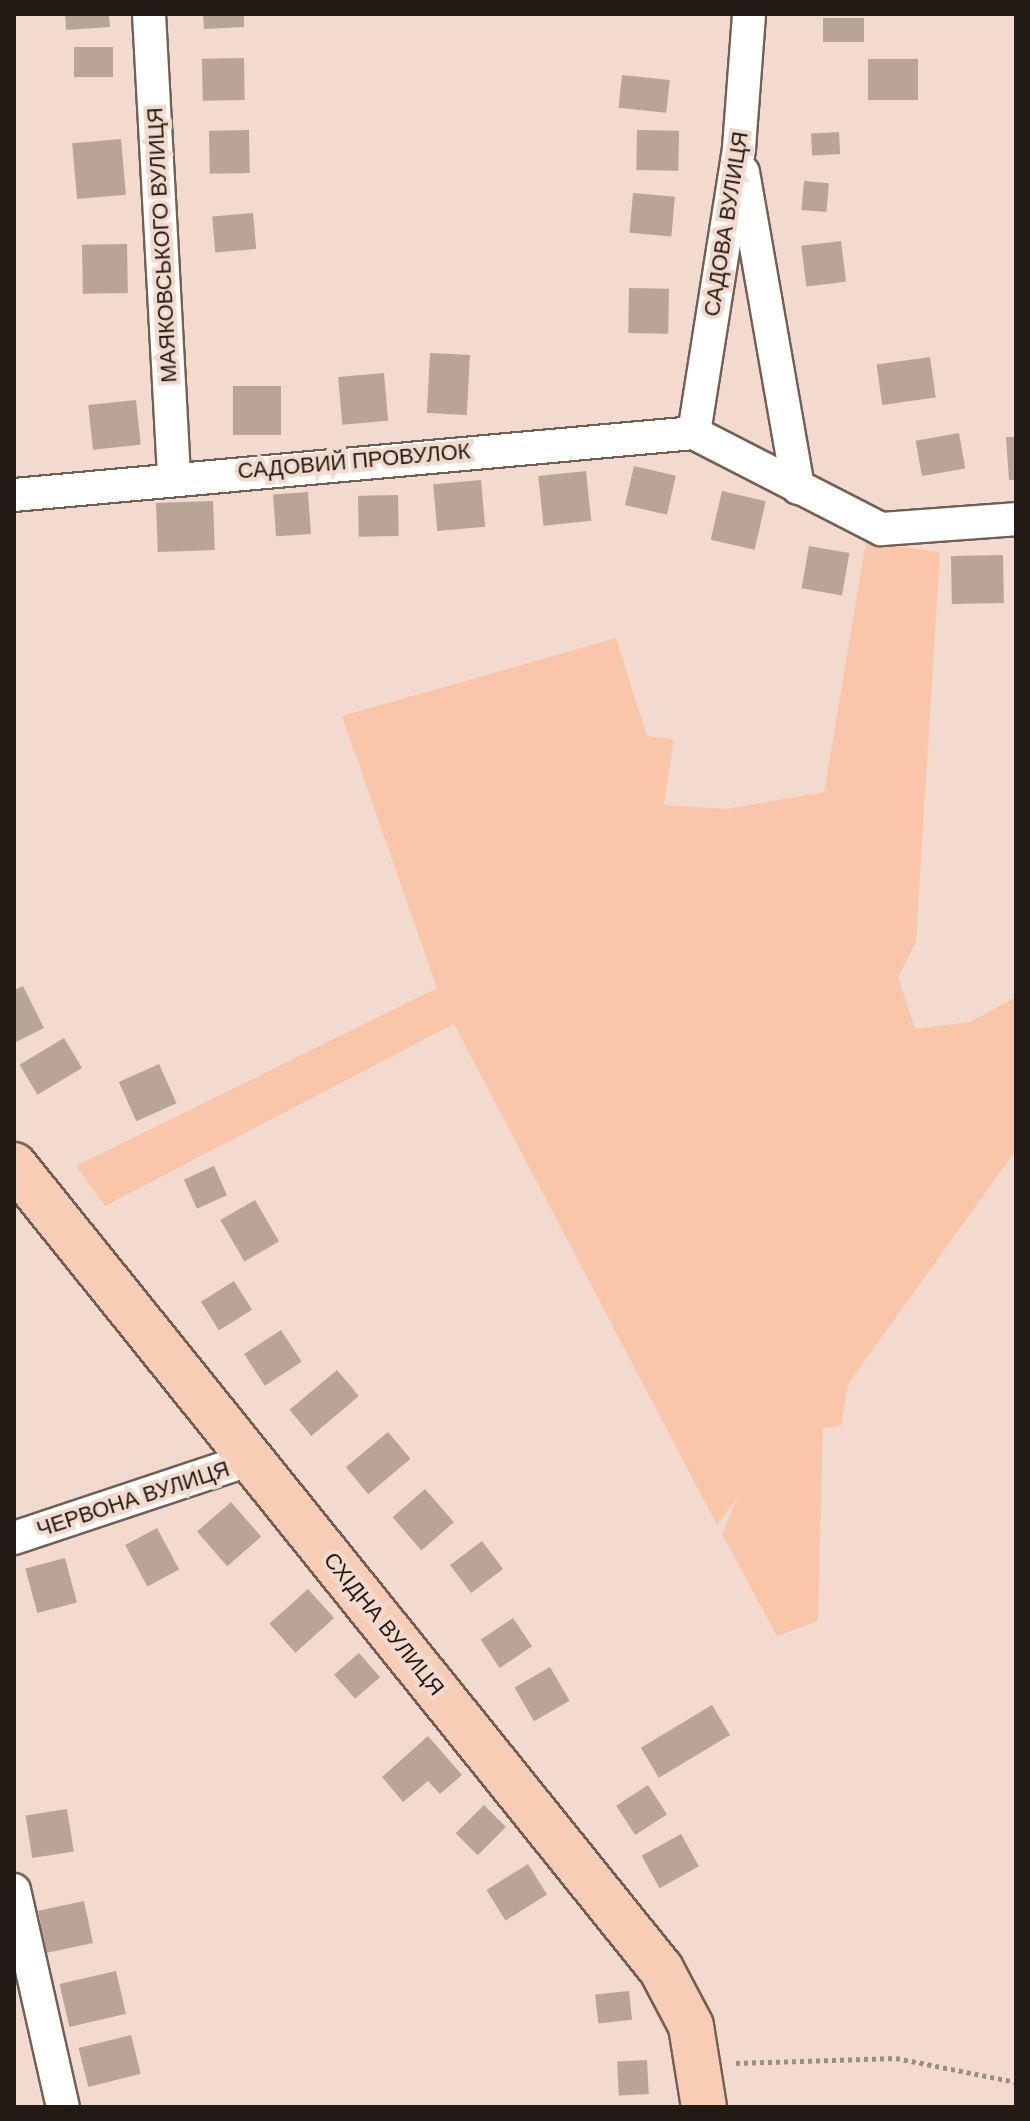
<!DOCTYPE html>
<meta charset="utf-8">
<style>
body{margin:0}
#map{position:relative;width:1030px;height:2121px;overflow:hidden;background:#f2dbce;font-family:"DM Sans",sans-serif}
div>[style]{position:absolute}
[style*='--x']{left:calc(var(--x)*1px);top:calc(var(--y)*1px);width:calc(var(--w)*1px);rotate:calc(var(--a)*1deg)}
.green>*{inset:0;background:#f9c6a9}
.building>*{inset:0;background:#baa498;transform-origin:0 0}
.path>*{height:5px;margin-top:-2.5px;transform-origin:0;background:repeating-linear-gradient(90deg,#9e8d83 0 4px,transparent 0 8px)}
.roads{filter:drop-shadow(2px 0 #735f54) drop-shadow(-2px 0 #735f54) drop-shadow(0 2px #735f54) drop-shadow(0 -2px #735f54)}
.minor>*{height:32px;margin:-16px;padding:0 16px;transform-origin:16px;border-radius:16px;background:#fff}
.primary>*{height:44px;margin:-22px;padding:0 22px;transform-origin:22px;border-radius:22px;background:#f8cdb5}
span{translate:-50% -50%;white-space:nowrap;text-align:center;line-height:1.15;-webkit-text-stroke:8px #f2dbce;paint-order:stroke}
.street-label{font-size:22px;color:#221a15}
.frame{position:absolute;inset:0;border:16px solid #221a15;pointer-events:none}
</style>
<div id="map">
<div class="green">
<div style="clip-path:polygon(866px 542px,940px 552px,916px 941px,898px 977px,915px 1029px,970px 1022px,1016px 997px,1016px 1150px,848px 1384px,841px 1426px,823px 1428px,818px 1621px,777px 1636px,722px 1534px,738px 1496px,717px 1525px,454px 1024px,105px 1206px,76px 1166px,437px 988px,342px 716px,616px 638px,647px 736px,674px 739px,664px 805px,726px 809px,824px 792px)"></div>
</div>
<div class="building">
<div style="clip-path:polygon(65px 14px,109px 14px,110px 27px,66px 30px)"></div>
<div style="clip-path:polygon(203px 14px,244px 14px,244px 27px,204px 29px)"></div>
<div style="left:823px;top:18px;width:41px;height:24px"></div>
<div style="left:74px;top:47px;width:39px;height:30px"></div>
<div style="left:244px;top:58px;width:42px;height:42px;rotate:89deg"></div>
<div style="left:868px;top:59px;width:50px;height:41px"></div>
<div style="left:622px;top:75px;width:48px;height:33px;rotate:6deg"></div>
<div style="left:249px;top:130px;width:43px;height:40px;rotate:89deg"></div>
<div style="left:637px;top:130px;width:42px;height:40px;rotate:1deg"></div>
<div style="left:839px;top:132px;width:22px;height:28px;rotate:87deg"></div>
<div style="left:121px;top:139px;width:56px;height:49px;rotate:85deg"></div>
<div style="left:804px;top:181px;width:25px;height:29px;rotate:5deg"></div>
<div style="left:633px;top:193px;width:42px;height:40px;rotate:5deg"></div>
<div style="left:253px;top:213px;width:36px;height:41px;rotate:85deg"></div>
<div style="left:841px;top:241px;width:41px;height:40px;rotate:83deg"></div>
<div style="left:127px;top:244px;width:49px;height:45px;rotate:89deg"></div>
<div style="left:629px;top:288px;width:40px;height:45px;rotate:1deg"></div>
<div style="left:430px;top:353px;width:40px;height:60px;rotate:3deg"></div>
<div style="left:930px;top:357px;width:41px;height:54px;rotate:82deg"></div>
<div style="left:384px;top:373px;width:48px;height:46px;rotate:85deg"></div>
<div style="left:233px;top:386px;width:48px;height:49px"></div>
<div style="left:136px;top:400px;width:45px;height:48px;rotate:84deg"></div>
<div style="left:959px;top:433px;width:36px;height:44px;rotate:80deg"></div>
<div style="clip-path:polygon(1006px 437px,1016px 437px,1016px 480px,1009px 480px)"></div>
<div style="left:634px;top:466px;width:43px;height:40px;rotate:13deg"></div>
<div style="left:586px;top:471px;width:50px;height:48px;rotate:84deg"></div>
<div style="left:481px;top:480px;width:47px;height:48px;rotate:85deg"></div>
<div style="left:722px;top:491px;width:45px;height:50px;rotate:13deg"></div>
<div style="left:308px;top:492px;width:42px;height:35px;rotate:86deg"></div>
<div style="left:398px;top:495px;width:41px;height:40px;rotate:89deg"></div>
<div style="left:213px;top:501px;width:49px;height:57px;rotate:88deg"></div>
<div style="left:809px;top:546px;width:41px;height:43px;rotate:10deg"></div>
<div style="left:1003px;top:555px;width:48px;height:52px;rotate:89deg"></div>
<div style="clip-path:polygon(23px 986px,44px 1028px,14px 1043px,14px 990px)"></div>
<div style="left:64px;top:1038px;width:35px;height:52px;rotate:59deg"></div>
<div style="left:159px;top:1064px;width:43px;height:44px;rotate:66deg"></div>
<div style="left:214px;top:1166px;width:32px;height:33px;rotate:66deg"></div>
<div style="left:255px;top:1200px;width:48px;height:40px;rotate:60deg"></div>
<div style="left:234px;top:1281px;width:34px;height:39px;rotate:58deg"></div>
<div style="left:281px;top:1330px;width:38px;height:44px;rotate:57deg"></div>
<div style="left:337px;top:1370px;width:34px;height:62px;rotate:50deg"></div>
<div style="left:388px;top:1432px;width:35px;height:55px;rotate:50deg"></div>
<div style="left:425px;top:1489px;width:44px;height:43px;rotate:49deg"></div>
<div style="left:231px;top:1502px;width:46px;height:45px;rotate:49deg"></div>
<div style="left:157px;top:1528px;width:47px;height:36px;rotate:62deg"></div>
<div style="left:482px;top:1541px;width:35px;height:40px;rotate:53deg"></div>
<div style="left:65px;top:1558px;width:46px;height:41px;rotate:75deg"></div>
<div style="left:308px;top:1589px;width:39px;height:52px;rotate:48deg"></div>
<div style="left:513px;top:1618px;width:34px;height:39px;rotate:56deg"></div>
<div style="left:359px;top:1653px;width:32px;height:33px;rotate:49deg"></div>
<div style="left:550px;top:1667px;width:39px;height:41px;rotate:60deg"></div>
<div style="left:712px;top:1705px;width:35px;height:83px;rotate:59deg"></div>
<div style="clip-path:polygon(428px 1736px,462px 1775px,440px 1794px,428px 1781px,403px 1802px,382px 1777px)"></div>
<div style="left:648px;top:1785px;width:35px;height:38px;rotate:57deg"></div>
<div style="left:484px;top:1805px;width:31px;height:40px;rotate:45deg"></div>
<div style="left:67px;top:1809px;width:43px;height:42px;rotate:81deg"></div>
<div style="left:681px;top:1834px;width:37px;height:45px;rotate:61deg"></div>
<div style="left:528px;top:1864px;width:36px;height:49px;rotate:58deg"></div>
<div style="left:84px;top:1901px;width:43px;height:47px;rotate:78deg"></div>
<div style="left:116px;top:1971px;width:44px;height:58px;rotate:77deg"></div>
<div style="left:629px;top:1991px;width:29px;height:34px;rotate:84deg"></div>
<div style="left:131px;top:2035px;width:40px;height:54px;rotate:76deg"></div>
<div style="left:647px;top:2060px;width:34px;height:30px;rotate:87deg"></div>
</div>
<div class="path">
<div style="--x:736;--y:2063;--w:160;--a:-1.8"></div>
<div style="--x:896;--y:2058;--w:122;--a:11.3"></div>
</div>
<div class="roads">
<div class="minor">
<div style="--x:149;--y:14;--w:463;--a:86.9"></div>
<div style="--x:743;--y:172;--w:321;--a:80.1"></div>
<div style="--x:694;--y:433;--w:289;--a:-81"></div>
<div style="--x:739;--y:148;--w:134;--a:-85.7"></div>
<div style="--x:694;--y:433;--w:210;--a:27.2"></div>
<div style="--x:881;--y:529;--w:135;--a:-4.2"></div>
<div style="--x:14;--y:495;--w:683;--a:-5.21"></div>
<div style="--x:14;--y:1538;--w:250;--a:-18.4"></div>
<div style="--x:14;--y:1890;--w:222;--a:77.3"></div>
</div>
<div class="primary">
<div style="--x:14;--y:1165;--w:1032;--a:51.18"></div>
<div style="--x:661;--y:1969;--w:64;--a:62.2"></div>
<div style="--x:691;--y:2026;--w:82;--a:80.9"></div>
</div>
</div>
<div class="street-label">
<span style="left:726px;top:224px;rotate:-81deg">САДОВА ВУЛИЦЯ</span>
<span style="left:162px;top:245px;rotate:-93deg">МАЯКОВСЬКОГО ВУЛИЦЯ</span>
<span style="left:354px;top:461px;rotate:-5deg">САДОВИЙ ПРОВУЛОК</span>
<span style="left:133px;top:1499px;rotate:-18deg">ЧЕРВОНА ВУЛИЦЯ</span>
<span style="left:384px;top:1624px;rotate:51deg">СХІДНА ВУЛИЦЯ</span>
</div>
<div class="frame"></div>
</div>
